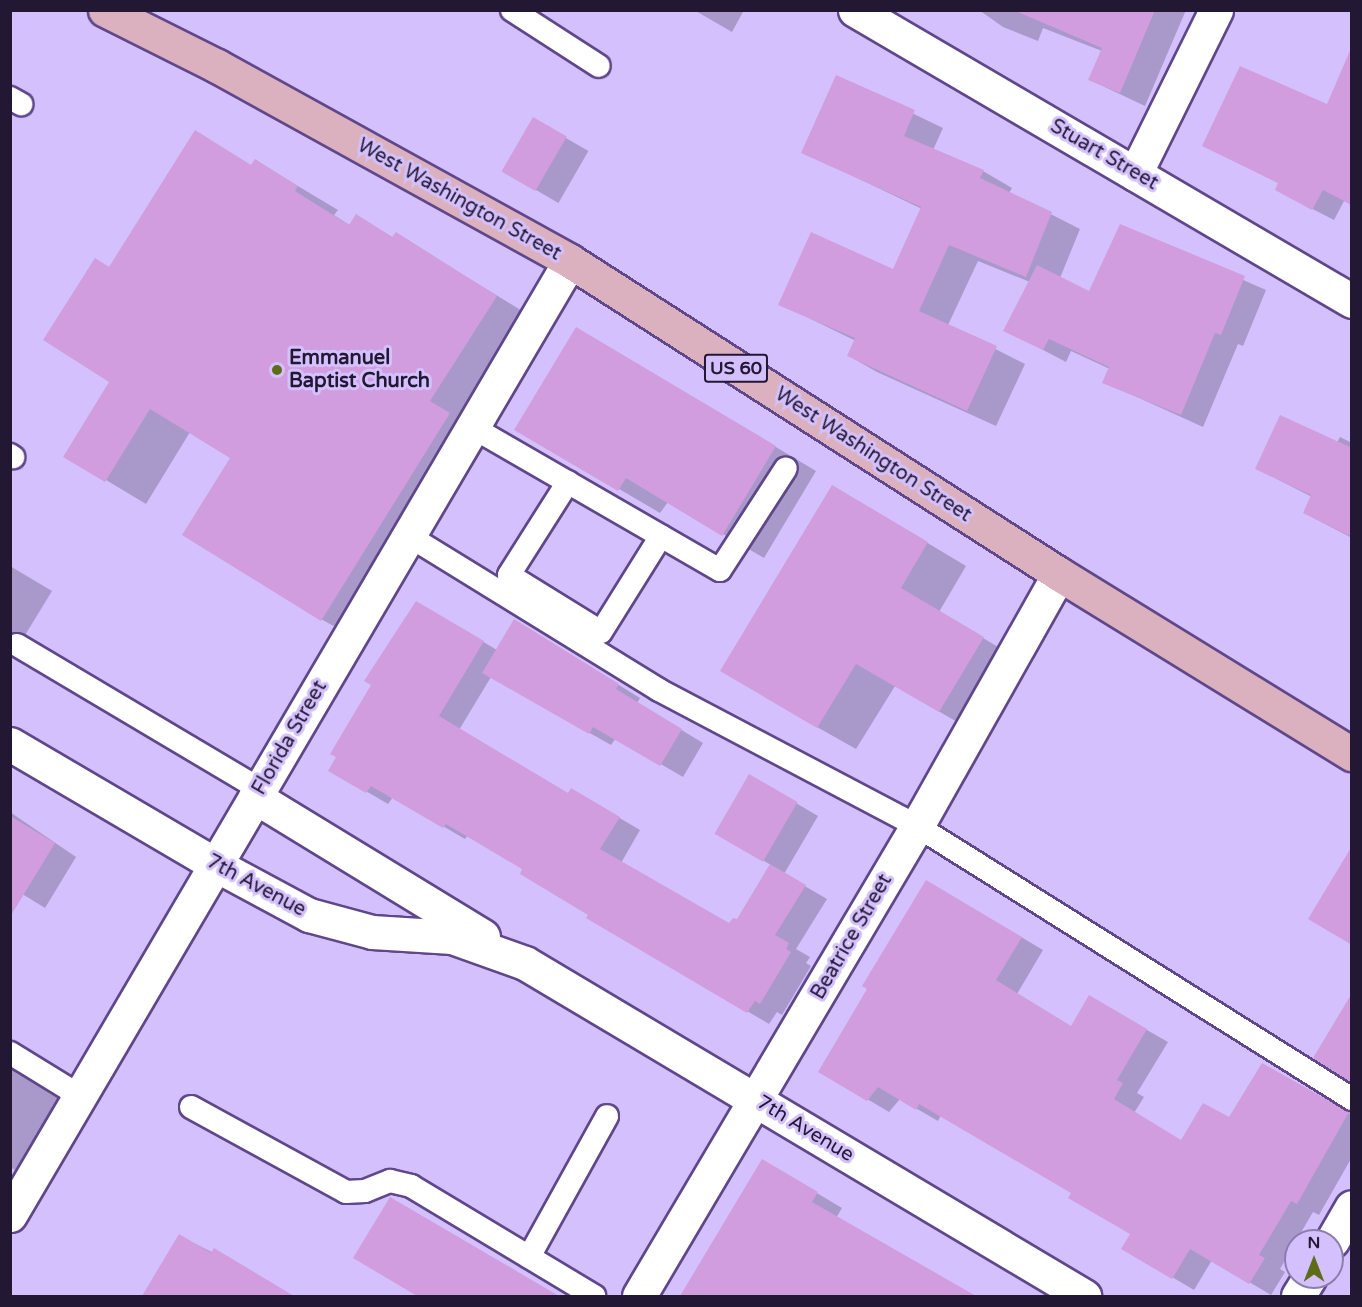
<!DOCTYPE html>
<style>
body{margin:0}
#map{position:relative;width:1362px;height:1307px;overflow:hidden;background:#d3c0fd;font-family:"Varela Round",sans-serif}
div>[style]{position:absolute}
[style*='--x']{left:calc(var(--x)*1px);top:calc(var(--y)*1px);width:calc(var(--w)*1px);rotate:calc(var(--a)*1deg)}
.shadow>*{inset:0;background:#0003;transform-origin:0 0}
.building>*{inset:0;background:#d19dde;transform-origin:0 0}
.roads{filter:drop-shadow(2px 0 #5f4789) drop-shadow(-2px 0 #5f4789) drop-shadow(0 2px #5f4789) drop-shadow(0 -2px #5f4789)}
.service>*{height:22px;margin:-11px;padding:0 11px;transform-origin:11px;border-radius:11px;background:#fff}
.minor>*{height:33px;margin:-16.5px;padding:0 16.5px;transform-origin:16.5px;border-radius:16.5px;background:#fff}
.tertiary>*{height:33px;margin:-16.5px;padding:0 16.5px;transform-origin:16.5px;border-radius:16.5px;background:#fff}
.primary>*{height:33px;margin:-16.5px;padding:0 16.5px;transform-origin:16.5px;border-radius:16.5px;background:#dcb1bf}
.dots>*{width:16px;height:16px;translate:-50% -50%;box-sizing:border-box;border:3px solid #d3c0fd;border-radius:50%}
span{translate:-50% -50%;white-space:nowrap;text-align:center;line-height:1.15;-webkit-text-stroke:6px #d3c0fd;paint-order:stroke}
.shield-label span{padding:2px 4px;background:#d3c0fd;border:2px solid;border-radius:4px;-webkit-text-stroke-width:0}
.shield-label{font-size:18px;color:#221834;font-weight:700}
.street-label{font-size:20px;color:#221834}
.poi-label{font-size:20px;color:#221834;font-weight:700}
.left{translate:0 -50%;text-align:left}
.frame{position:absolute;inset:0;border:12px solid #221834;pointer-events:none}
.north{position:absolute;left:1284px;top:1229px;width:60px;height:60px;box-sizing:border-box;background:#d3c0fd;border:2px solid #8c7dad;border-radius:50%;rotate:0deg;font-size:16px;font-weight:700;line-height:24px;text-align:center;color:#221834}
.north::after{content:'';display:block;margin:auto;width:21px;height:27px;background:#5e6c17;clip-path:polygon(50% 0,100% 100%,50% 72%,0 100%)}
</style>
<div id="map">
<div class="shadow">
<div style="clip-path:polygon(694px 10px,744px 10px,732px 32px)"></div>
<div style="clip-path:polygon(979px 10px,1186px 10px,1145px 106px,1090px 80px,1102px 51px,1043px 28px,1038px 41px,1003px 27px)"></div>
<div style="clip-path:polygon(837px 77px,943px 128px,933px 150px,983px 171px,1012px 188px,1009px 193px,1080px 229px,1060px 278px,1090px 293px,1121px 226px,1266px 290px,1243px 346px,1238px 344px,1203px 427px,1104px 382px,1110px 369px,1071px 351px,1066px 362px,1005px 330px,1030px 282px,978px 261px,948px 325px,1025px 364px,996px 426px,877px 372px,849px 356px,856px 341px,780px 304px,894px 271px,922px 209px,803px 152px)"></div>
<div style="clip-path:polygon(1327px 106px,1352px 205px,1344px 201px,1334px 220px,1297px 201px,1280px 184px,1204px 145px)"></div>
<div style="left:533px;top:119px;width:64px;height:60px;rotate:30deg"></div>
<div style="clip-path:polygon(256px 161px,338px 210px,334px 215px,351px 226px,357px 216px,394px 238px,396px 234px,537px 320px,470px 426px,490px 438px,362px 642px,321px 619px,232px 458px,190px 432px,146px 504px,106px 480px,111px 382px,110px 268px)"></div>
<div style="clip-path:polygon(618px 353px,816px 471px,764px 558px,668px 502px,660px 513px,517px 429px)"></div>
<div style="clip-path:polygon(1340px 437px,1352px 443px,1352px 538px,1304px 513px,1312px 497px,1257px 469px,1337px 443px)"></div>
<div style="clip-path:polygon(871px 509px,966px 566px,939px 612px,1022px 661px,978px 734px,895px 686px,856px 749px,817px 727px)"></div>
<div style="clip-path:polygon(10px 566px,52px 591px,16px 650px,10px 646px)"></div>
<div style="clip-path:polygon(417px 603px,497px 650px,536px 634px,640px 698px,637px 703px,703px 743px,683px 777px,616px 738px,611px 745px,491px 677px,459px 730px,569px 794px,572px 790px,640px 830px,621px 863px,730px 925px,737px 921px,771px 865px,716px 833px,750px 776px,818px 816px,784px 874px,827px 899px,796px 949px,810px 957px,806px 963px,811px 966px,782px 1015px,777px 1012px,769px 1024px,588px 917px,590px 914px,524px 869px,468px 835px,465px 839px,393px 797px,388px 804px,330px 770px)"></div>
<div style="clip-path:polygon(10px 812px,76px 857px,45px 908px,19px 892px,11px 908px)"></div>
<div style="clip-path:polygon(948px 894px,1043px 950px,1017px 994px,1072px 1027px,1089px 997px,1168px 1042px,1137px 1093px,1144px 1097px,1134px 1113px,1182px 1142px,1229px 1119px,1262px 1065px,1352px 1115px,1352px 1157px,1319px 1215px,1313px 1212px,1296px 1241px,1280px 1269px,1285px 1272px,1271px 1295px,1212px 1260px,1194px 1290px,1123px 1248px,1132px 1233px,1073px 1193px,941px 1115px,938px 1121px,900px 1099px,889px 1112px,820px 1071px)"></div>
<div style="clip-path:polygon(10px 1068px,73px 1108px,32px 1180px,10px 1167px)"></div>
<div style="clip-path:polygon(763px 1161px,842px 1208px,836px 1218px,972px 1296px,806px 1296px,795px 1289px,790px 1296px,681px 1296px)"></div>
<div style="clip-path:polygon(390px 1199px,557px 1296px,420px 1296px,355px 1258px)"></div>
<div style="clip-path:polygon(180px 1236px,253px 1273px,293px 1296px,144px 1296px)"></div>
</div>
<div class="building">
<div style="clip-path:polygon(1013px 10px,1155px 10px,1120px 93px,1088px 80px,1102px 48px)"></div>
<div style="clip-path:polygon(1352px 46px,1352px 205px,1323px 190px,1312px 210px,1275px 190px,1278px 183px,1202px 146px,1240px 66px,1327px 104px)"></div>
<div style="clip-path:polygon(836px 75px,915px 110px,904px 136px,984px 170px,980px 178px,1052px 212px,1026px 277px,949px 245px,919px 311px,997px 346px,967px 411px,847px 356px,855px 338px,778px 305px,811px 232px,893px 269px,921px 207px,801px 153px)"></div>
<div style="left:533px;top:117px;width:39px;height:63px;rotate:30deg"></div>
<div style="clip-path:polygon(195px 130px,251px 165px,255px 159px,298px 186px,295px 191px,349px 225px,356px 214px,392px 237px,396px 232px,497px 296px,430px 401px,450px 413px,321px 621px,182px 535px,230px 458px,150px 409px,105px 482px,63px 457px,109px 382px,43px 340px,95px 258px,109px 267px)"></div>
<div style="clip-path:polygon(1120px 224px,1245px 276px,1221px 335px,1215px 333px,1181px 415px,1102px 383px,1109px 367px,1049px 339px,1043px 350px,1003px 331px,1037px 265px,1089px 291px)"></div>
<div style="clip-path:polygon(576px 327px,776px 446px,722px 536px,626px 478px,618px 491px,514px 430px)"></div>
<div style="clip-path:polygon(1280px 415px,1352px 448px,1352px 537px,1303px 513px,1311px 495px,1255px 469px)"></div>
<div style="clip-path:polygon(832px 485px,928px 542px,901px 588px,984px 637px,939px 712px,856px 664px,817px 728px,720px 671px)"></div>
<div style="clip-path:polygon(416px 601px,484px 641px,439px 716px,568px 793px,571px 788px,620px 817px,600px 849px,729px 923px,733px 918px,737px 919px,770px 864px,806px 885px,775px 935px,789px 943px,786px 949px,791px 952px,760px 1004px,755px 1001px,747px 1013px,586px 918px,588px 915px,520px 874px,522px 869px,446px 824px,443px 828px,371px 786px,366px 793px,328px 771px,336px 757px,330px 754px,371px 685px,364px 681px)"></div>
<div style="clip-path:polygon(514px 619px,619px 684px,616px 689px,682px 729px,660px 766px,593px 727px,589px 734px,482px 673px)"></div>
<div style="left:749px;top:774px;width:56px;height:69px;rotate:30deg"></div>
<div style="clip-path:polygon(10px 816px,55px 843px,10px 917px)"></div>
<div style="clip-path:polygon(1352px 846px,1352px 945px,1308px 919px)"></div>
<div style="clip-path:polygon(926px 880px,1022px 937px,996px 980px,1071px 1026px,1089px 995px,1147px 1029px,1117px 1080px,1123px 1083px,1114px 1099px,1181px 1140px,1203px 1103px,1229px 1117px,1262px 1063px,1349px 1112px,1297px 1204px,1291px 1201px,1259px 1255px,1265px 1258px,1249px 1284px,1190px 1249px,1172px 1279px,1121px 1249px,1130px 1234px,1068px 1198px,1071px 1193px,919px 1104px,916px 1110px,878px 1087px,867px 1101px,818px 1072px,867px 989px,862px 986px)"></div>
<div style="clip-path:polygon(1352px 993px,1352px 1083px,1313px 1058px)"></div>
<div style="clip-path:polygon(762px 1159px,818px 1192px,812px 1202px,976px 1296px,680px 1296px)"></div>
<div style="clip-path:polygon(390px 1197px,559px 1296px,417px 1296px,353px 1258px)"></div>
<div style="clip-path:polygon(179px 1234px,211px 1253px,214px 1248px,294px 1296px,142px 1296px)"></div>
</div>
<div class="roads">
<div class="service">
<div style="--x:512;--y:10;--w:103;--a:32.8"></div>
<div style="--x:10;--y:98;--w:13;--a:29"></div>
<div style="--x:472;--y:427;--w:286;--a:30"></div>
<div style="--x:720;--y:570;--w:121;--a:-57.1"></div>
<div style="--x:10;--y:455;--w:4;--a:34"></div>
<div style="--x:568;--y:482;--w:110;--a:122.4"></div>
<div style="--x:509;--y:575;--w:108;--a:31.8"></div>
<div style="--x:601;--y:632;--w:113;--a:-58"></div>
<div style="--x:409;--y:536;--w:294;--a:31.6"></div>
<div style="--x:659;--y:690;--w:292;--a:27.8"></div>
<div style="--x:917;--y:826;--w:514;--a:32.11"></div>
<div style="--x:17;--y:645;--w:282;--a:30.7"></div>
<div style="--x:10;--y:1053;--w:82;--a:31.6"></div>
<div style="--x:191;--y:1107;--w:177;--a:28.7"></div>
<div style="--x:346;--y:1192;--w:19;--a:-3"></div>
<div style="--x:365;--y:1191;--w:27;--a:-22"></div>
<div style="--x:390;--y:1181;--w:22;--a:13"></div>
<div style="--x:411;--y:1186;--w:214;--a:31"></div>
<div style="--x:529;--y:1257;--w:161;--a:-61"></div>
</div>
<div class="minor">
<div style="--x:855;--y:10;--w:576;--a:30.35"></div>
<div style="--x:1135;--y:174;--w:183;--a:-63.7"></div>
<div style="--x:10;--y:744;--w:239;--a:30.4"></div>
<div style="--x:216;--y:865;--w:106;--a:28.3"></div>
<div style="--x:309;--y:915;--w:65;--a:15.1"></div>
<div style="--x:372;--y:932;--w:80;--a:3.6"></div>
<div style="--x:452;--y:937;--w:77;--a:19.6"></div>
<div style="--x:525;--y:963;--w:651;--a:30.78"></div>
<div style="--x:255;--y:797;--w:267;--a:31.4"></div>
<div style="--x:1332;--y:1241;--w:39;--a:-60"></div>
<div style="--x:639;--y:1296;--w:546;--a:-59.4"></div>
<div style="--x:917;--y:826;--w:289;--a:-60.6"></div>
<div style="--x:1298;--y:1296;--w:22;--a:-58"></div>
</div>
<div class="tertiary">
<div style="--x:10;--y:1215;--w:1106;--a:-59.59"></div>
</div>
<div class="primary">
<div style="--x:105;--y:10;--w:125;--a:26.6"></div>
<div style="--x:217;--y:66;--w:403;--a:28.9"></div>
<div style="--x:570;--y:261;--w:581;--a:32.62"></div>
<div style="--x:1059;--y:574;--w:344;--a:31.6"></div>
</div>
</div>
<div class="dots">
<div style="left:277px;top:370px;background:#5e6c17"></div>
</div>
<div class="shield-label">
<span style="left:736px;top:368px">US 60</span>
</div>
<div class="street-label">
<span style="left:1104px;top:155px;rotate:30deg">Stuart Street</span>
<span style="left:459px;top:200px;rotate:29deg">West Washington Street</span>
<span style="left:873px;top:455px;rotate:33deg">West Washington Street</span>
<span style="left:290px;top:738px;rotate:-60deg">Florida Street</span>
<span style="left:256px;top:886px;rotate:28deg">7th Avenue</span>
<span style="left:852px;top:937px;rotate:-60deg">Beatrice Street</span>
<span style="left:805px;top:1129px;rotate:31deg">7th Avenue</span>
</div>
<div class="poi-label">
<span class="left" style="left:289px;top:370px">Emmanuel<br>Baptist Church</span>
</div>
<div class="frame"></div>
<div class="north">N</div>
</div>
